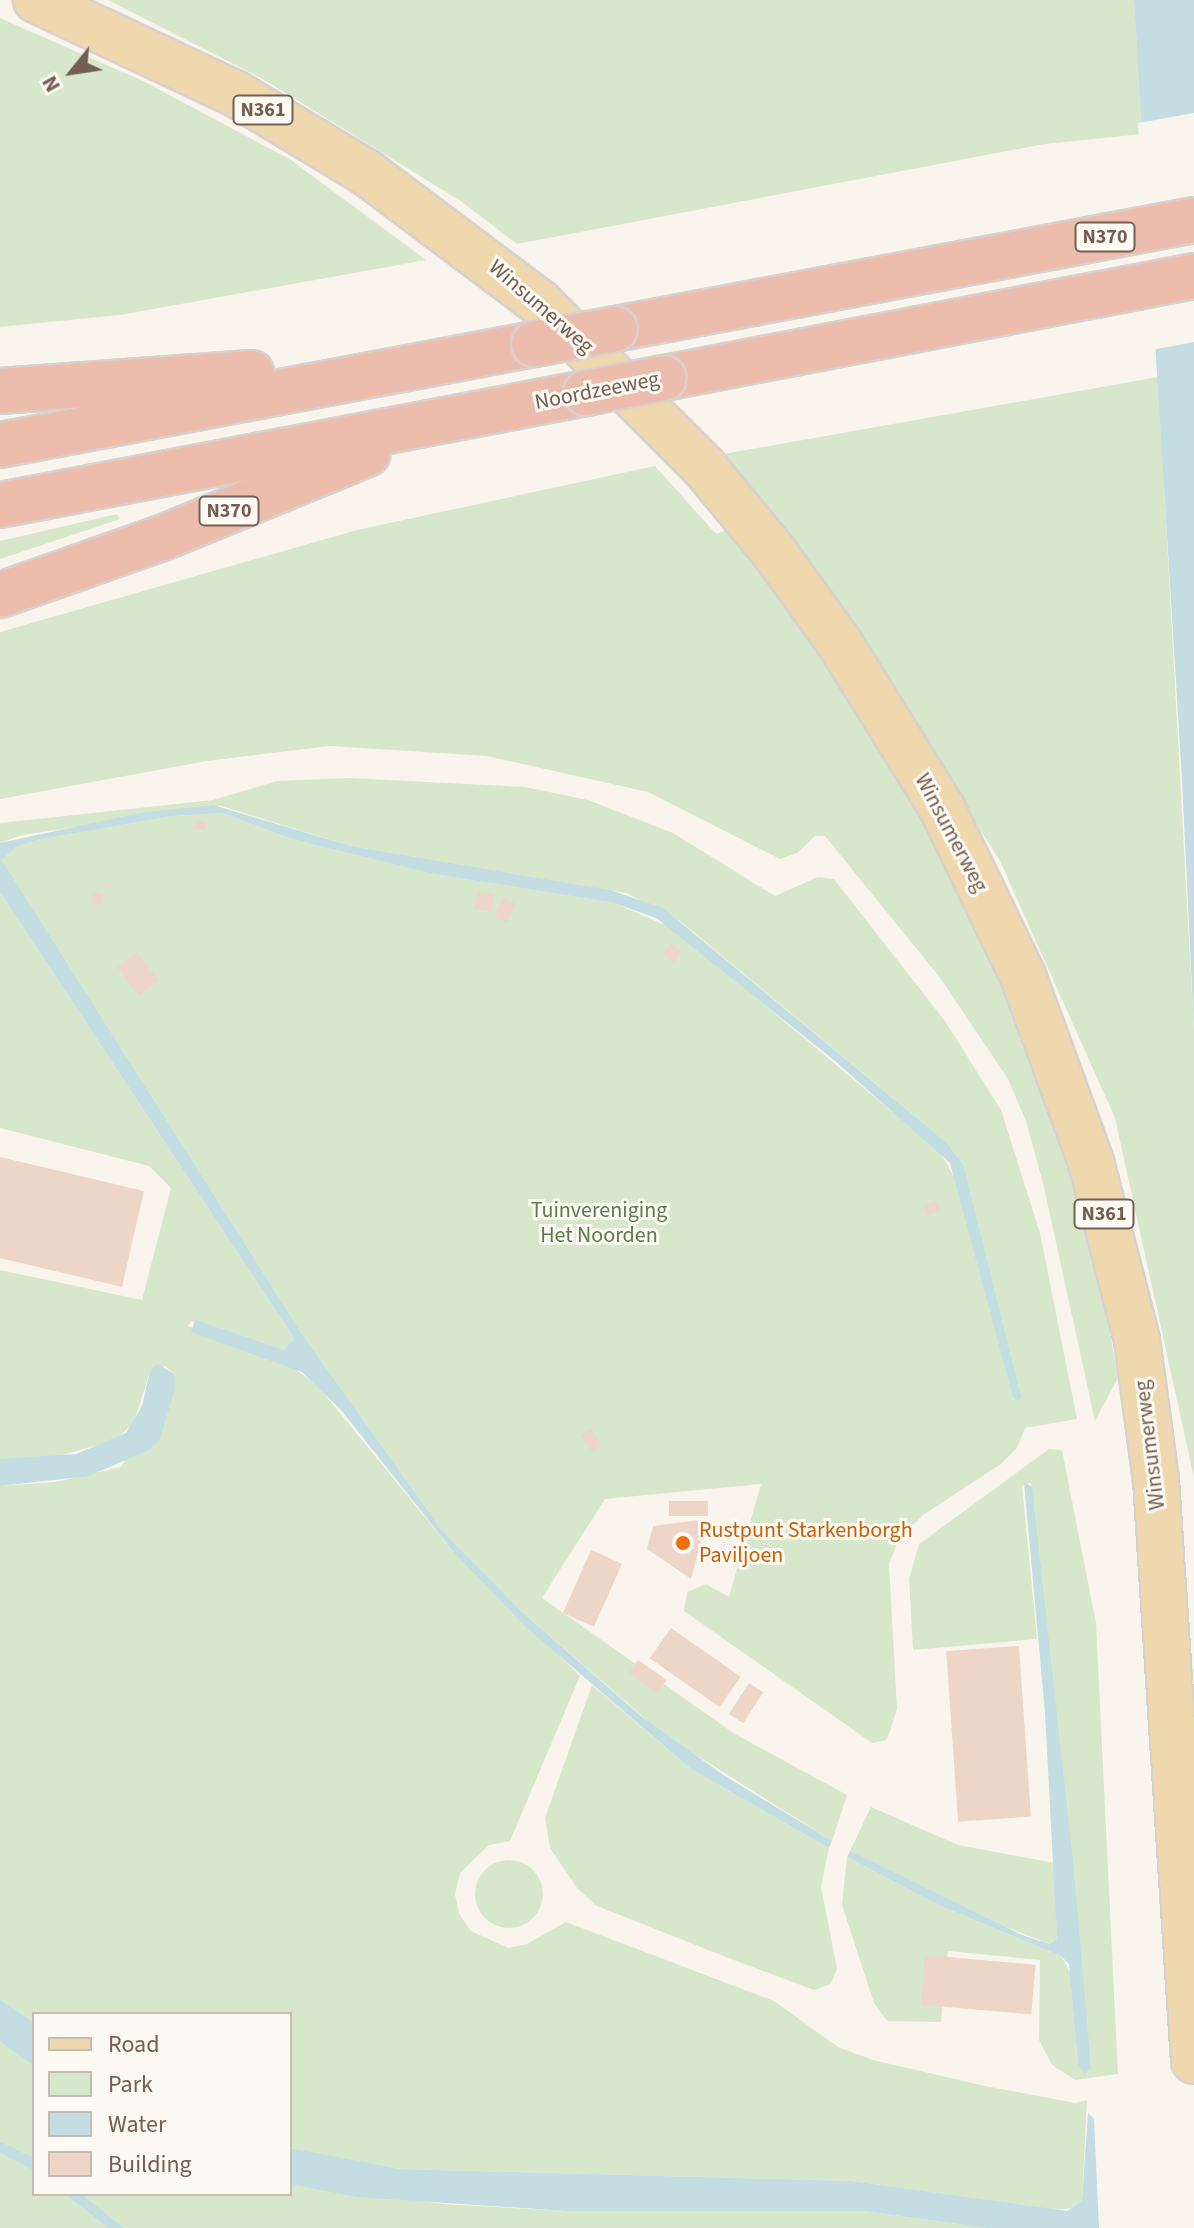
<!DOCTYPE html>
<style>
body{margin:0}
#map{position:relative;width:1194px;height:2228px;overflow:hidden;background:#faf5ec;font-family:"Source Sans 3",sans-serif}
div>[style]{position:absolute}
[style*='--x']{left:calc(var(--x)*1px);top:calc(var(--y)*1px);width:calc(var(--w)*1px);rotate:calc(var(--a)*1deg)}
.green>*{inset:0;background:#d7e7cc}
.round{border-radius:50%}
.water>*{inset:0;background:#c3dde2}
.pier>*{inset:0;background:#faf5ec}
.building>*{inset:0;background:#edd6c7;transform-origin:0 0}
.roads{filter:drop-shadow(2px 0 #d8d2cf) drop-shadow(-2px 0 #d8d2cf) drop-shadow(0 2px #d8d2cf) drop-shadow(0 -2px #d8d2cf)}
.primary>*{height:44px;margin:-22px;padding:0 22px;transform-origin:22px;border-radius:22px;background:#f0d8ae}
.highway>*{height:44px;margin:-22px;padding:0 22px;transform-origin:22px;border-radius:22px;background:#ecbdac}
.bridges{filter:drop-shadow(2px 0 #d8d2cf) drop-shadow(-2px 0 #d8d2cf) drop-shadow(0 2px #d8d2cf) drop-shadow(0 -2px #d8d2cf)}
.highway-bridge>*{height:44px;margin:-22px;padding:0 22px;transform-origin:22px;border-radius:22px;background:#ecbdac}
.dots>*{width:22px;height:22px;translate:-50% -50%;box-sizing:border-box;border:4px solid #fdf9f3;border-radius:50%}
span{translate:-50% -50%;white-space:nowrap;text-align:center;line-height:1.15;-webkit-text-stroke:6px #fdf9f3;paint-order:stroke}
.shield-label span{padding:2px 6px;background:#fdf9f3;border:2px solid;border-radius:6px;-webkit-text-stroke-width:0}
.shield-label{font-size:20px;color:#735e52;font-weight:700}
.street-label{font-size:22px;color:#735e52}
.park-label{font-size:22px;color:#5b7c4e}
.food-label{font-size:22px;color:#c56008}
.left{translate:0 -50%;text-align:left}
.legend{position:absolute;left:32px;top:2012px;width:260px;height:184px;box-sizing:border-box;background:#fdf9f3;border:2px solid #c6bbb3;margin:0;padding:10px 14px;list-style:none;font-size:24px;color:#735e52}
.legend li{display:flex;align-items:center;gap:16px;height:40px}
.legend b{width:40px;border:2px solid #c6bbb3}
.north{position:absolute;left:32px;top:32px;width:80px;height:80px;-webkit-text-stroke:6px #fdf9f3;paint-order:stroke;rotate:240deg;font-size:22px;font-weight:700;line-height:32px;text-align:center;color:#735e52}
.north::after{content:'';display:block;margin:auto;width:28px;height:36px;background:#735e52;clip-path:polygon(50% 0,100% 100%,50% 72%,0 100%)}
</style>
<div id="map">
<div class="green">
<div style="clip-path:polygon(108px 0,1134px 0,1143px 134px,1045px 144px,517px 244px,462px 202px,261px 78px)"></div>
<div style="clip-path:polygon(0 18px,143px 81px,291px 160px,426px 260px,120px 315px,0 327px)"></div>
<div style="clip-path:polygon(1158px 377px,1194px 1030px,1194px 1478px,1115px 1118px,1000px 861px,891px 688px,718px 455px)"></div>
<div style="clip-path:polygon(655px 466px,716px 534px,726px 530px,732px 535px,829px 668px,924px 822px,1004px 985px,1059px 1134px,1102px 1286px,1118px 1378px,1095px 1421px,1043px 1183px,1026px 1121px,1008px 1079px,941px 979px,825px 836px,815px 836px,797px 853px,780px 859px,648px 792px,487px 756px,330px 746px,207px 761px,0 799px,0 632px,357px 530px)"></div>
<div style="clip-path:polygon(117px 514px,120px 519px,0 559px,0 541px)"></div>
<div style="clip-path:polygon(350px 778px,525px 787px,588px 800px,673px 833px,775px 896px,818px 877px,834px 879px,945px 1021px,1001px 1110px,1040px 1233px,1077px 1419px,1025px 1428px,1017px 1448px,1001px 1464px,923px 1515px,899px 1539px,889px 1564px,897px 1709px,887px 1740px,872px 1743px,684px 1611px,687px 1592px,706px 1584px,729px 1597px,761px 1484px,605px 1499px,542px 1598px,735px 1734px,847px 1795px,832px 1841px,663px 1734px,521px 1611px,441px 1529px,302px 1334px,2px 860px,16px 847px,37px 840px,172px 816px,223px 813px,292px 839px,429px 873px,614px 903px,674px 929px,940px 1152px,959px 1186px,963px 1164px,947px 1143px,680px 921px,626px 893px,351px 846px,221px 806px,22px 835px,0 843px,0 823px,213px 800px,277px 781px)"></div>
<div style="clip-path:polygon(0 892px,294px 1338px,284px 1350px,191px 1321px,188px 1326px,284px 1361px,317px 1385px,456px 1555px,580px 1676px,510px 1841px,489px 1845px,460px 1873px,455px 1894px,459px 1914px,471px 1931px,508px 1948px,527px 1944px,566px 1922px,774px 2001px,838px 2047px,873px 2060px,985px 2086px,1075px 2103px,1087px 2100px,1082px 2201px,1075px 2208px,1054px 2210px,852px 2181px,400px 2169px,333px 2157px,290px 2148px,290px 2014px,34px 2014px,34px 2023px,0 1999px,0 1486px,55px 1482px,121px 1467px,174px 1374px,165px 1366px,150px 1371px,134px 1423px,115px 1440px,52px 1458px,0 1459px,0 1270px,142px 1300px,171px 1188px,149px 1166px,0 1128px)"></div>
<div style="clip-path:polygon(1049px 1449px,1062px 1450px,1096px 1623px,1118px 2074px,1075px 2080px,1052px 2065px,1039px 2040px,1040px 1960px,948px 1951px,941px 2022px,887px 2021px,874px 2003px,842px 1905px,847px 1857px,941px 1906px,1061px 1956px,1070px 1972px,1078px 2065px,1091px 2067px,1031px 1483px,1022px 1486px,1037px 1639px,913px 1650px,909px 1579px,919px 1544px)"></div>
<div style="clip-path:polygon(592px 1685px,691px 1769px,829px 1848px,821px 1887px,837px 1968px,831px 1984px,814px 1990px,726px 1957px,597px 1906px,577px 1888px,550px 1848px,545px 1818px)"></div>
<div style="clip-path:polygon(871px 1807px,958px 1845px,1055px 1863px,1057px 1938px,1050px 1944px,985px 1919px,850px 1851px)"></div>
<div class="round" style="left:475px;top:1860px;width:68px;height:68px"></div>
<div style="clip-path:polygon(0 2042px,34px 2066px,34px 2158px,0 2141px)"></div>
<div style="clip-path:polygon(0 2153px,34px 2171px,34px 2194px,65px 2194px,108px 2228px,0 2228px)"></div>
<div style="clip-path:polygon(290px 2184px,444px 2204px,566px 2211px,864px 2211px,987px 2228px,124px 2228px,82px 2194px,290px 2194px)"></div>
</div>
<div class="water">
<div style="clip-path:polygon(1134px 0,1194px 0,1194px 1030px,1182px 780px)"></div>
<div style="clip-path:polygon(213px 805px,351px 846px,610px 890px,663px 908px,947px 1143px,963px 1164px,1021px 1397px,1018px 1401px,1013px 1397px,950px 1163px,835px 1061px,656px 918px,614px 903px,429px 873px,292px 839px,223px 813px,172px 816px,37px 840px,16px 847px,2px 860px,302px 1334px,441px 1529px,521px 1611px,641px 1716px,725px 1776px,832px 1841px,829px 1848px,691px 1769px,527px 1628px,456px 1555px,341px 1410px,302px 1372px,191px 1332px,195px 1320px,284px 1350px,294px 1338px,0 892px,0 843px,140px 813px)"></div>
<div style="clip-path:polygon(158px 1364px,174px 1374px,175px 1388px,160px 1439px,151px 1449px,89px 1476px,0 1486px,0 1459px,76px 1454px,126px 1433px,142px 1406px,150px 1371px)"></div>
<div style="clip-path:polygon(1024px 1482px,1032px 1487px,1073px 1861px,1091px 2068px,1085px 2074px,1078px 2065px,1069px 1964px,1061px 1956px,941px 1906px,847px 1857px,850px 1851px,1022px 1935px,1050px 1944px,1057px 1938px,1045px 1713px)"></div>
<div style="clip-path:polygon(0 1999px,34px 2023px,34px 2066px,0 2042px)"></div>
<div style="clip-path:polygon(1088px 2113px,1094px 2119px,1099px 2228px,987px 2228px,864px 2211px,566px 2211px,357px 2197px,290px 2184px,290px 2148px,400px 2169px,852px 2181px,1067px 2211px,1082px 2201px)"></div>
<div style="clip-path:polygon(0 2141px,34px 2158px,34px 2171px,0 2153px)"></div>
<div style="clip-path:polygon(65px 2194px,82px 2194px,124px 2228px,108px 2228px)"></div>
</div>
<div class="pier">
<div style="clip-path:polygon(1194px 113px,1194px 342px,1152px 350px,1138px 123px)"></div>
</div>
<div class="building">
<div style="left:197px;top:820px;width:10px;height:9px;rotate:11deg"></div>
<div style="clip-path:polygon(93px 891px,105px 894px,102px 905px,91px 903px)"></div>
<div style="left:478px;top:891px;width:18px;height:18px;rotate:13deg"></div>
<div style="left:502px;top:898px;width:14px;height:21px;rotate:21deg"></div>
<div style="left:671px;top:943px;width:14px;height:14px;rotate:39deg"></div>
<div style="left:137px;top:952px;width:36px;height:25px;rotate:53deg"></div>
<div style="clip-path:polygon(0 1157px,144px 1191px,122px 1287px,0 1258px)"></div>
<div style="left:936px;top:1200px;width:11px;height:15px;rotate:63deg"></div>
<div style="left:591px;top:1429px;width:19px;height:12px;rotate:55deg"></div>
<div style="left:708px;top:1501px;width:15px;height:39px;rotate:90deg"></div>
<div style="clip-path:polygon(707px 1519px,691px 1579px,647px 1549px,653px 1526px)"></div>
<div style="left:591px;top:1550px;width:34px;height:69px;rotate:24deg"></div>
<div style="left:671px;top:1628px;width:85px;height:37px;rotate:35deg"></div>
<div style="left:1019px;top:1646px;width:171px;height:73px;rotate:86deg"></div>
<div style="left:638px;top:1660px;width:35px;height:16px;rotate:35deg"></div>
<div style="left:749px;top:1683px;width:17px;height:37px;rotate:33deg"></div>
<div style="left:925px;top:1955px;width:111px;height:50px;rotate:5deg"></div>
</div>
<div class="roads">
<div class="primary">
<div style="--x:36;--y:0;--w:221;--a:25.2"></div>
<div style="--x:236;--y:94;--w:153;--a:31.1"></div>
<div style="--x:367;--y:173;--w:216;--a:36.9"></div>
<div style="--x:540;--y:303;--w:232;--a:45"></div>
<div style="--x:704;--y:467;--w:110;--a:50.5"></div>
<div style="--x:774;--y:552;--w:111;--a:54.2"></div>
<div style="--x:839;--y:642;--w:198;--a:58.2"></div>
<div style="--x:943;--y:810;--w:184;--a:64.3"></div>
<div style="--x:1023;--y:976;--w:198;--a:69.9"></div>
<div style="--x:1091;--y:1162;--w:184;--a:75.5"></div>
<div style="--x:1137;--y:1340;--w:141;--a:82.3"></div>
<div style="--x:1156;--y:1480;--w:582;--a:86.26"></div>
</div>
<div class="highway">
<div style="--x:615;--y:329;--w:589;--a:-10.66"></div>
<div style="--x:664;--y:378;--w:540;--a:-10.89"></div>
<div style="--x:0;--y:391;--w:252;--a:-4.1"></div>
<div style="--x:0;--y:445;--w:543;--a:-10.71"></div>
<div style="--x:0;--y:505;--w:597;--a:-10.82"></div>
<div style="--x:0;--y:595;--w:172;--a:-19.4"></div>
<div style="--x:162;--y:538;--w:222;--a:-22.3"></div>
</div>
</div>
<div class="bridges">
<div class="highway-bridge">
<div style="--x:534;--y:344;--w:82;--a:-10.5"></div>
<div style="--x:586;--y:393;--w:79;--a:-10.9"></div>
</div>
</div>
<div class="dots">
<div style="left:683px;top:1543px;background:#e8710a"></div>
</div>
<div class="shield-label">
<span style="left:263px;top:110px">N361</span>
<span style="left:1105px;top:237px">N370</span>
<span style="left:229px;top:511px">N370</span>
<span style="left:1104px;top:1214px">N361</span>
</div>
<div class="street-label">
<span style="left:541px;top:307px;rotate:41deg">Winsumerweg</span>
<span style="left:597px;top:391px;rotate:-11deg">Noordzeeweg</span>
<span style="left:951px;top:833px;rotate:62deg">Winsumerweg</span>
<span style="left:1150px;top:1445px;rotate:-97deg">Winsumerweg</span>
</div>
<div class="park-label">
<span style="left:599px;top:1223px">Tuinvereniging<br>Het Noorden</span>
</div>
<div class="food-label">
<span class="left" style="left:699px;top:1543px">Rustpunt Starkenborgh<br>Paviljoen</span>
</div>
<ul class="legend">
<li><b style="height:10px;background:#f0d8ae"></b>Road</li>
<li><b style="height:22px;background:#d7e7cc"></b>Park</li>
<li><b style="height:22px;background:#c3dde2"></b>Water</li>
<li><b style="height:22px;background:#edd6c7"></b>Building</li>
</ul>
<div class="north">N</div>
</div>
